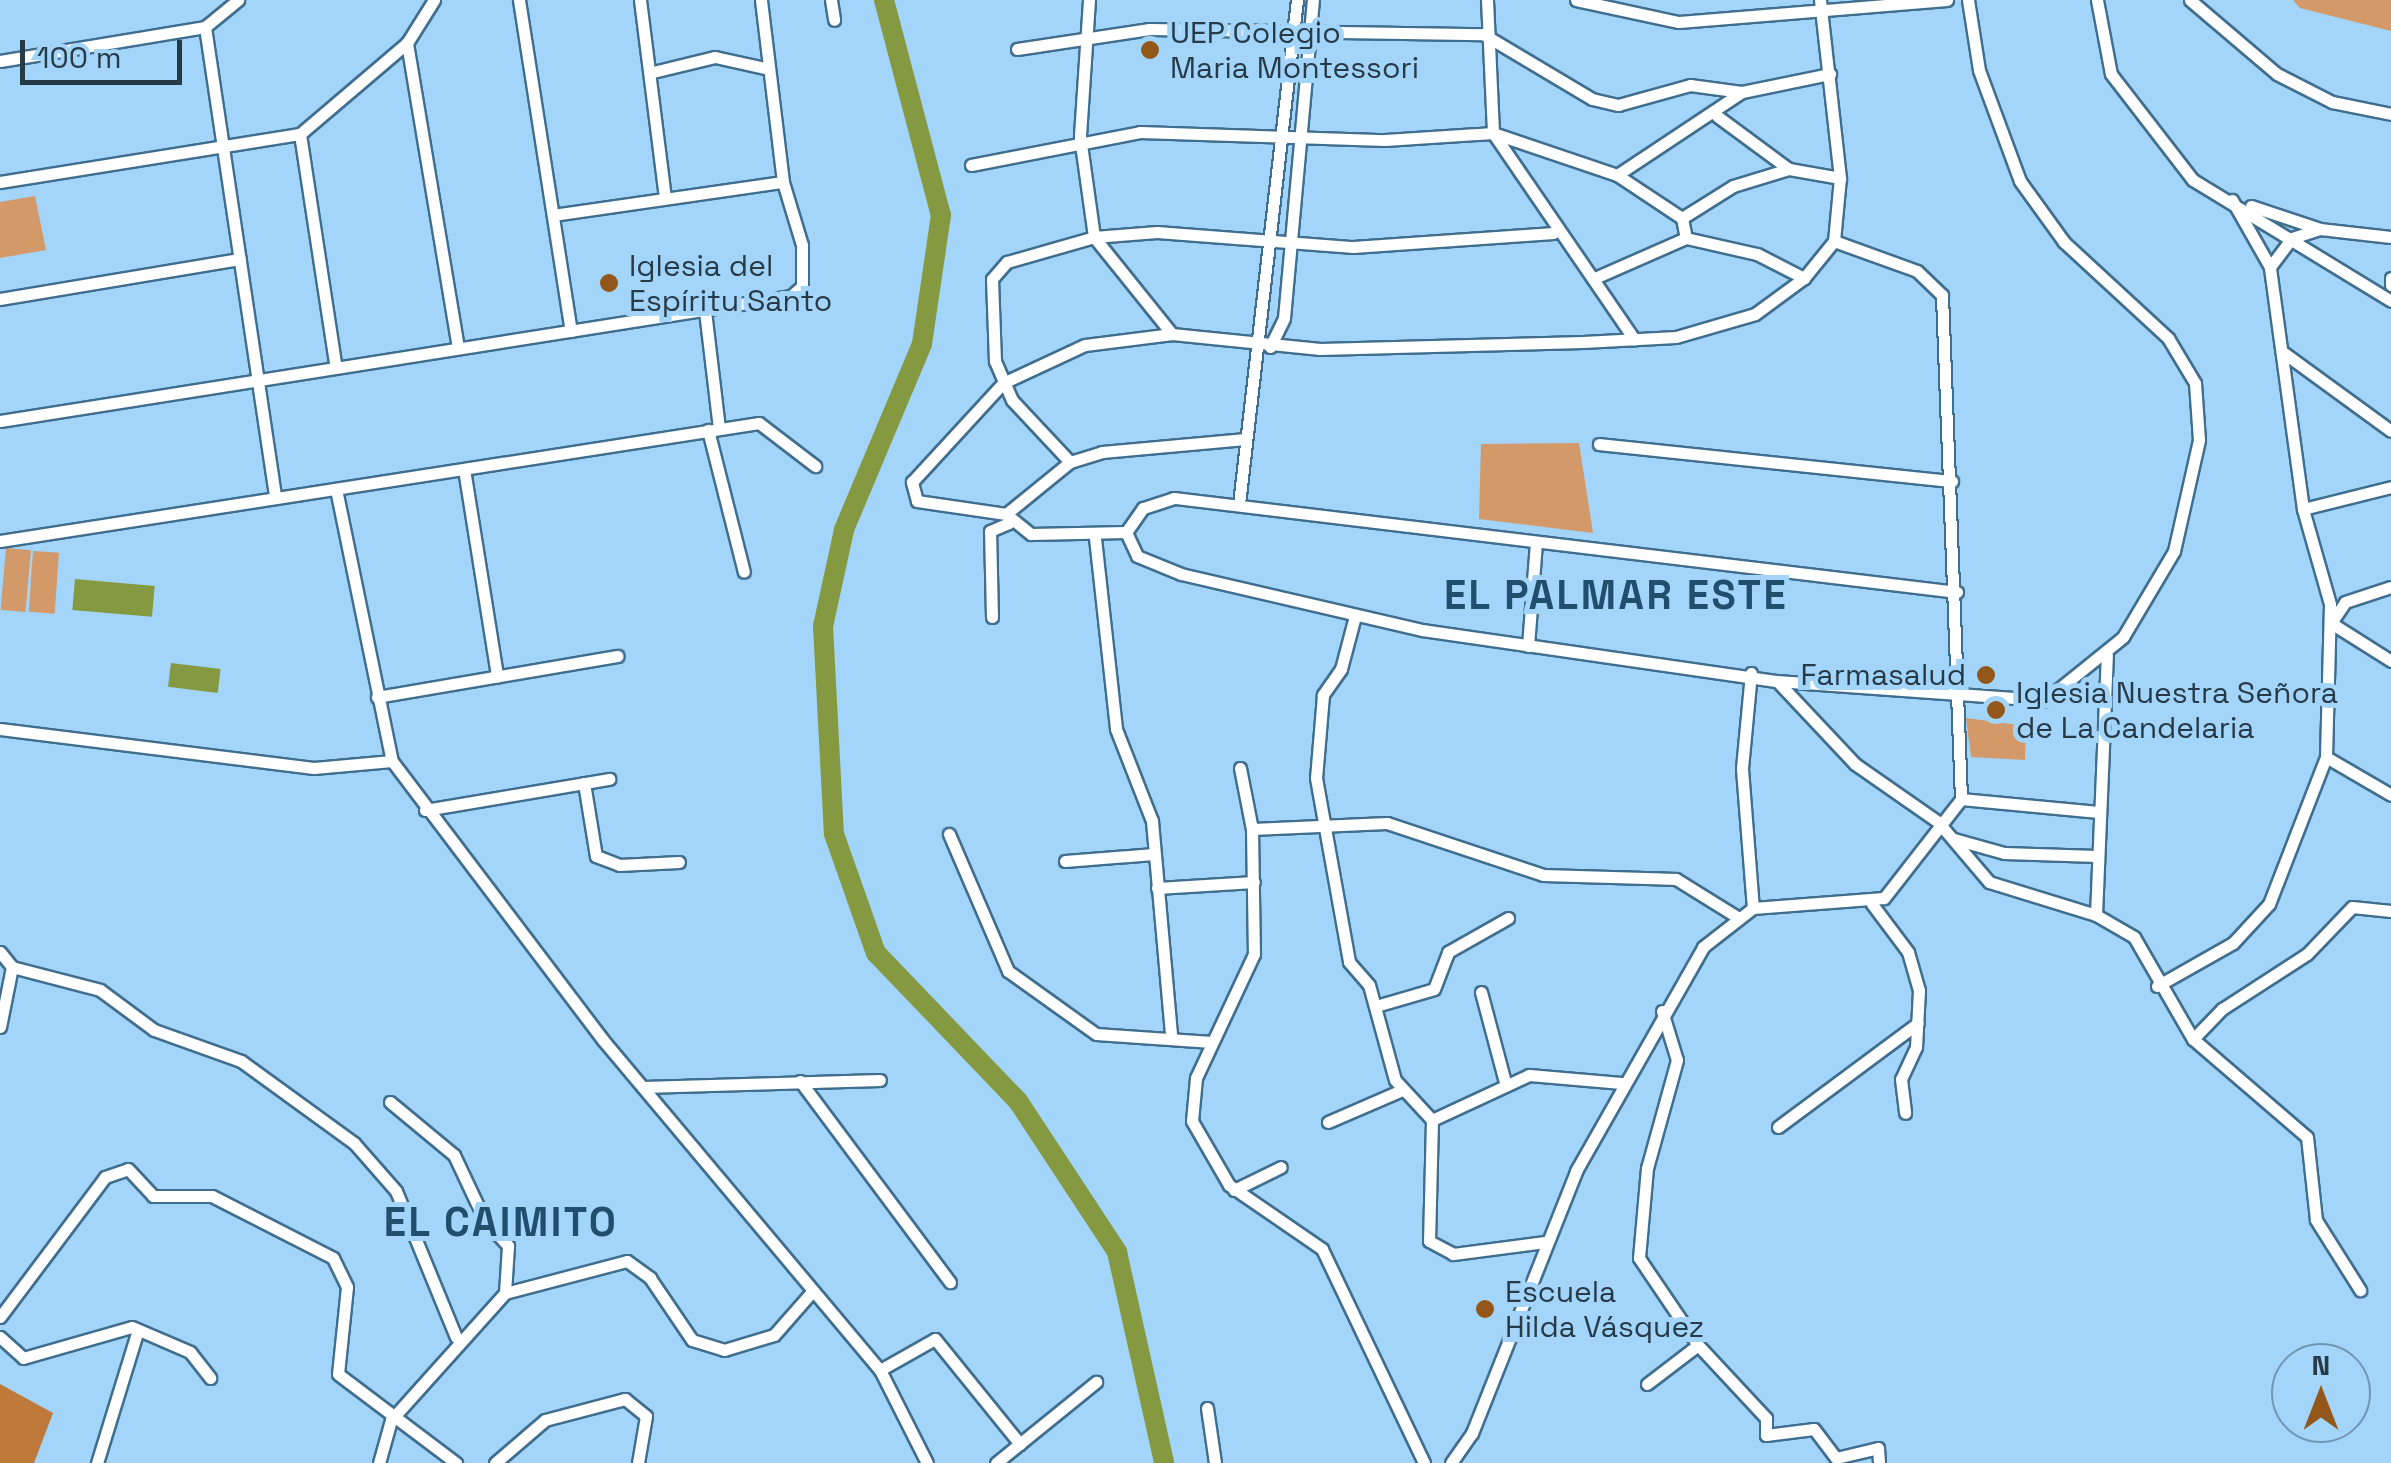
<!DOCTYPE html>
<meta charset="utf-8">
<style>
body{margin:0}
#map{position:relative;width:2391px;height:1463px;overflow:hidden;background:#a3d4f9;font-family:"Space Grotesk",sans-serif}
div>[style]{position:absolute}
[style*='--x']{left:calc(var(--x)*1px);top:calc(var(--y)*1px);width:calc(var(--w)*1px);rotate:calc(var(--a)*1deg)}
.green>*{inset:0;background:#d49968;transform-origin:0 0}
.forest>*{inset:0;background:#be793b}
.water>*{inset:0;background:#859941;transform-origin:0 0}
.river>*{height:20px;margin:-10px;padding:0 10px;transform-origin:10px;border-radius:10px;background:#859941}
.roads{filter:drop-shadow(2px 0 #406e8e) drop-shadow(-2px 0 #406e8e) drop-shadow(0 2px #406e8e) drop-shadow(0 -2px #406e8e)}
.minor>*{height:11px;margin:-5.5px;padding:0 5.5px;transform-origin:5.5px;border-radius:5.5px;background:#fff}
.dots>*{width:28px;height:28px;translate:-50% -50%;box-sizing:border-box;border:5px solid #a3d4f9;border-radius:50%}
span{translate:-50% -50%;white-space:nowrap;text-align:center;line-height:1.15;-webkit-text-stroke:10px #a3d4f9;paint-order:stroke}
.poi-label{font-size:30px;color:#263a48}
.left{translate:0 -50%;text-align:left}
.right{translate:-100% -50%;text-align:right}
.district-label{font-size:40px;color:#204f6e;font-weight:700;letter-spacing:2.5px}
.north{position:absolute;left:2271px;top:1343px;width:100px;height:100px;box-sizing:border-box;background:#a3d4f9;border:2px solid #7196b2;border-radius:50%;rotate:0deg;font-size:28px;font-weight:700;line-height:40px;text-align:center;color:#263a48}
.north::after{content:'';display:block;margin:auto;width:35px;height:45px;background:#94571a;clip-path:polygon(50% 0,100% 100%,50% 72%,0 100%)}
.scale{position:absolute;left:20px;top:40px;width:162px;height:45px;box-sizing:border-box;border:5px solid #263a48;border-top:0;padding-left:12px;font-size:30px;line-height:35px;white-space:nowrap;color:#263a48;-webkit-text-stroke:8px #a3d4f9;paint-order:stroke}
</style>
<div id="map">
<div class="green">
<div style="clip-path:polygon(2293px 0,2391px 0,2391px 31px,2300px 8px)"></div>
<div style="clip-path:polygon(35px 196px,46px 250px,0 258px,0 202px)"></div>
<div style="clip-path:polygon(1481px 444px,1579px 443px,1593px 533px,1479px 519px)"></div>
<div style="left:6px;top:548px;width:25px;height:62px;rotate:5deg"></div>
<div style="left:33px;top:551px;width:26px;height:61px;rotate:4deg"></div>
<div style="clip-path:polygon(1966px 718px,2026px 726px,2025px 760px,1971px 757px)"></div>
</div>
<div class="forest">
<div style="clip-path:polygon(0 1384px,53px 1413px,34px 1463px,0 1463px)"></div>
</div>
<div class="water">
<div style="left:75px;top:579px;width:80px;height:31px;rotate:5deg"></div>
<div style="left:171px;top:663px;width:50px;height:24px;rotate:7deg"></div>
</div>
<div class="river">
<div style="--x:884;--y:0;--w:222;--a:75.2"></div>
<div style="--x:941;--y:215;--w:130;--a:98.4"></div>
<div style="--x:922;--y:344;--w:202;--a:112.8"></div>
<div style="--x:844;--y:530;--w:98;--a:102.3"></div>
<div style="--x:823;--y:626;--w:208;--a:87"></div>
<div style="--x:834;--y:834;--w:126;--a:70.6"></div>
<div style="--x:876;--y:953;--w:205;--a:46.2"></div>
<div style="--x:1018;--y:1101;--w:181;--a:56.7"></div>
<div style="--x:1117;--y:1252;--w:216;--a:77.4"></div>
</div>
<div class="roads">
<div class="minor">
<div style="--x:519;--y:0;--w:335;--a:81.1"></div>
<div style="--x:640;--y:0;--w:199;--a:82.8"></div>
<div style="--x:831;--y:0;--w:20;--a:81"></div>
<div style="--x:1089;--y:0;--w:137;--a:93.8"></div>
<div style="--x:1080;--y:137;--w:101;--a:82"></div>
<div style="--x:1094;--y:237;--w:124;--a:51.2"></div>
<div style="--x:1487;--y:0;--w:133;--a:87.4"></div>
<div style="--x:1493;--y:133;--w:250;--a:55.6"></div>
<div style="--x:1576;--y:0;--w:105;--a:12.1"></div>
<div style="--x:1679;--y:22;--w:269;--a:-4.7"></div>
<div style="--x:2097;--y:0;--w:75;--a:79.3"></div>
<div style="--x:2111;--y:74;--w:134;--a:52.3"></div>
<div style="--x:2193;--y:180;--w:232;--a:31.4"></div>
<div style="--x:2190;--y:0;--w:114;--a:40.4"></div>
<div style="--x:2277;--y:74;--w:62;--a:27"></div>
<div style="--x:2332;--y:102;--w:60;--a:11.5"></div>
<div style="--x:205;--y:27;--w:476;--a:81.5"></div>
<div style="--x:407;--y:43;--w:308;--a:80.5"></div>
<div style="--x:1017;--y:49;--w:134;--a:-8.6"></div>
<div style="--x:1149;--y:29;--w:334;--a:0.9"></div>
<div style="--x:1483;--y:34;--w:127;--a:30.8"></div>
<div style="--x:1592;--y:99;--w:27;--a:13"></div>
<div style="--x:1618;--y:105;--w:75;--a:-15.5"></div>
<div style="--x:1690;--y:85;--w:52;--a:7.7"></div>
<div style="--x:1742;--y:92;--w:90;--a:-11.6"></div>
<div style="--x:0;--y:61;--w:208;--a:-9.4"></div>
<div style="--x:205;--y:27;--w:43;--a:-39.3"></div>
<div style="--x:653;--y:72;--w:64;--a:-13.6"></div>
<div style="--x:715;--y:57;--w:55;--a:12.5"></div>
<div style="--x:1717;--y:116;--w:89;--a:36.4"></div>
<div style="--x:1789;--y:169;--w:52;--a:10"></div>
<div style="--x:300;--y:134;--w:233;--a:81.3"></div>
<div style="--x:971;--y:165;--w:172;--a:-11"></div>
<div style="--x:1140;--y:132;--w:245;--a:1.9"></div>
<div style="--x:1385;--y:140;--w:108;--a:-3.7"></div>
<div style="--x:1493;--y:133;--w:131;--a:18.7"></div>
<div style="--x:1617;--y:175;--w:78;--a:33.5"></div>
<div style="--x:1682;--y:218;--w:20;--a:79"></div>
<div style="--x:1617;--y:175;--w:150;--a:-33.6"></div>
<div style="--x:0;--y:182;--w:304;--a:-9.1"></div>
<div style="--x:300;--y:134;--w:140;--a:-40.4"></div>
<div style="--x:407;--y:43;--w:51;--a:-57.9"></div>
<div style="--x:2251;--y:206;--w:73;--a:18.4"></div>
<div style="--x:2320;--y:229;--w:71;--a:6.4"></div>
<div style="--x:553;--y:215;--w:232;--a:-8.2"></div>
<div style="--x:1682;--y:218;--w:60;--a:-32.1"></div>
<div style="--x:1733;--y:186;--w:59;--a:-16.9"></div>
<div style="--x:1834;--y:241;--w:88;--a:19.9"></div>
<div style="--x:1917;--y:271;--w:35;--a:44"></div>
<div style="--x:1942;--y:295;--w:504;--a:87.84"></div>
<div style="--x:2270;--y:267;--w:36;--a:-53"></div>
<div style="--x:2292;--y:238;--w:29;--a:-18"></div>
<div style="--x:1597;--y:277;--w:97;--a:-23.7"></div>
<div style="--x:1686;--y:238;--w:73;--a:12.7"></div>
<div style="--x:1757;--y:254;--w:53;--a:27.1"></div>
<div style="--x:2391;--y:278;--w:7;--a:90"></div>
<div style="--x:0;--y:299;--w:243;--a:-9.5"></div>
<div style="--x:705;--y:311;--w:118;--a:83.2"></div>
<div style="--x:1270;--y:347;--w:32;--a:-64"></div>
<div style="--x:1284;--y:318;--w:319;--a:-84.8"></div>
<div style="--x:2284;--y:353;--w:132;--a:36.1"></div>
<div style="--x:0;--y:421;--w:801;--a:-8.98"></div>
<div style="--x:791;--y:296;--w:15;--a:-42"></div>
<div style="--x:802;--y:286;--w:41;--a:-90"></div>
<div style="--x:802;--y:245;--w:66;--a:-106.8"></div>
<div style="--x:783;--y:182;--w:183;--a:-96.9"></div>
<div style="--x:708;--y:430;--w:146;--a:75.8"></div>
<div style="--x:1599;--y:444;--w:355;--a:6"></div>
<div style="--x:1070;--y:462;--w:85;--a:-133.1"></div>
<div style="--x:1012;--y:400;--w:43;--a:-113.6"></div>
<div style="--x:995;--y:361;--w:82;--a:-92.1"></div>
<div style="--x:992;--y:279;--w:23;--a:-49"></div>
<div style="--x:1007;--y:262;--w:91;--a:-16"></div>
<div style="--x:1094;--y:237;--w:63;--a:-4.5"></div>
<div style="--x:1157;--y:232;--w:197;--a:4.4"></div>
<div style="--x:1353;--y:247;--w:201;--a:-4"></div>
<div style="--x:464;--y:469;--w:210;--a:80.9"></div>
<div style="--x:336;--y:489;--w:278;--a:78.4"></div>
<div style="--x:392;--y:761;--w:350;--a:52.9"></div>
<div style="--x:603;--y:1040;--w:431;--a:50"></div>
<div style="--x:880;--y:1370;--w:104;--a:63.2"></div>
<div style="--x:1239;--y:504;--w:507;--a:-83.44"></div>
<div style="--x:2303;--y:509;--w:91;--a:-14"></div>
<div style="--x:1006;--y:514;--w:90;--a:-171.7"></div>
<div style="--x:917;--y:501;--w:20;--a:-105"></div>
<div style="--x:912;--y:482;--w:134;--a:-47.4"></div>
<div style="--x:1003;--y:383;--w:90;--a:-24.9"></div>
<div style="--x:1085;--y:345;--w:88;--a:-7.2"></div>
<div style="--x:1172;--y:334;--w:149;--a:5.8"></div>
<div style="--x:1320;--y:349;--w:263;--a:-1.5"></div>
<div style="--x:1583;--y:342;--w:93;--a:-3.1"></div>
<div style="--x:1676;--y:337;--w:82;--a:-16.2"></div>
<div style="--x:1755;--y:314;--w:61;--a:-36.3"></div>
<div style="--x:1804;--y:278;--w:48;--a:-51"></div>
<div style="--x:1834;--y:241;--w:63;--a:-84.6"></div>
<div style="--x:1840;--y:178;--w:179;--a:-96.4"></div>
<div style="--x:1006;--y:514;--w:82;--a:-39.1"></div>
<div style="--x:1070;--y:462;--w:34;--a:-17"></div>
<div style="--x:1102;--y:452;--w:144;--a:-5.2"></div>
<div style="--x:1006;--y:514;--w:32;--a:39"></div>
<div style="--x:1031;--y:534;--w:95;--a:-1.2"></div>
<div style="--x:1095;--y:538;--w:192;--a:83.7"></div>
<div style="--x:1116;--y:729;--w:99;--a:68.6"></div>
<div style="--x:1152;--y:821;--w:215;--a:84.9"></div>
<div style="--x:0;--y:541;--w:768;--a:-8.84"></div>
<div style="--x:759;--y:423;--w:71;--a:37.5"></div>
<div style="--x:1957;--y:592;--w:789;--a:-173.15"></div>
<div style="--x:1174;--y:498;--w:33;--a:162"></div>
<div style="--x:1143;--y:508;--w:29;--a:125"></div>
<div style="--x:1126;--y:532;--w:26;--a:65"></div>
<div style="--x:1137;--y:556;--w:48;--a:22.2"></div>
<div style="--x:1181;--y:574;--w:247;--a:13.1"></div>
<div style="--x:1422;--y:630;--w:359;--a:8.2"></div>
<div style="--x:1777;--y:681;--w:269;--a:4.1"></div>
<div style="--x:2045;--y:700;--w:100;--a:-38.9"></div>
<div style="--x:2123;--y:637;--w:100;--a:-59.3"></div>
<div style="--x:2174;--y:551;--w:114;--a:-77.3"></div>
<div style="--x:2199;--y:440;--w:57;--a:-94"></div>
<div style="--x:2195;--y:383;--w:52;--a:-121"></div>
<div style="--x:2168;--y:338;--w:142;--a:-137.3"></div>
<div style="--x:2064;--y:242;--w:75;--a:-125.8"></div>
<div style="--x:2020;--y:181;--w:118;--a:-110.3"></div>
<div style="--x:1979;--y:70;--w:71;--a:-98.9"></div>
<div style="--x:1355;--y:616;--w:55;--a:104.8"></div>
<div style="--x:1341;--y:669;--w:32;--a:125"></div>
<div style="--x:1323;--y:695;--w:83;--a:94.8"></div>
<div style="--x:1316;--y:778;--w:187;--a:79.8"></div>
<div style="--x:1349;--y:962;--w:30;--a:49"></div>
<div style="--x:1369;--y:985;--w:98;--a:74.7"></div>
<div style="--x:1395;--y:1080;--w:54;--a:47.2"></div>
<div style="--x:1432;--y:1120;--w:121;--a:91.4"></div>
<div style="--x:1429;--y:1241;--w:27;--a:28"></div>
<div style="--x:1453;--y:1254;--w:93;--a:-7.4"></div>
<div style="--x:992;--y:617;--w:86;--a:-91.3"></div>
<div style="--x:990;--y:531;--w:21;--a:-23"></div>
<div style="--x:2331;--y:623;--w:25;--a:-56"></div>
<div style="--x:2345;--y:602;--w:48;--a:-18.1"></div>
<div style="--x:2331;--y:623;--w:71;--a:32.3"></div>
<div style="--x:1528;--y:646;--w:103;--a:-85.6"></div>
<div style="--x:1751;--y:673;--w:96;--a:95.4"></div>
<div style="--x:1742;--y:769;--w:139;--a:85.5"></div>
<div style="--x:1777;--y:681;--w:114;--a:46.8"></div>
<div style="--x:1855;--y:764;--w:101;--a:34.9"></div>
<div style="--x:1938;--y:822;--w:79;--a:49.6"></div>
<div style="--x:1989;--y:882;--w:112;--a:17.1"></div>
<div style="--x:2096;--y:915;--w:44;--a:30.1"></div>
<div style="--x:2134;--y:937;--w:118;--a:60"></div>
<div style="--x:2193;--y:1039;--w:150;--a:40.7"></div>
<div style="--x:2307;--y:1137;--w:83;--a:83.8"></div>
<div style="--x:2316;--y:1220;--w:83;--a:57.8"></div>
<div style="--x:377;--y:697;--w:244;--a:-9.7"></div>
<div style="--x:0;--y:729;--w:316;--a:7.1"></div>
<div style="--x:314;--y:768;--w:78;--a:-5.1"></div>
<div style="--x:2326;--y:757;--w:75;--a:30.3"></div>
<div style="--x:1240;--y:768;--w:62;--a:78.9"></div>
<div style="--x:1252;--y:829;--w:125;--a:89.1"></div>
<div style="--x:1254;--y:954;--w:137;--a:115.1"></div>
<div style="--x:1196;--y:1078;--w:43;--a:95.3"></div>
<div style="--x:1192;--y:1121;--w:74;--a:60"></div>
<div style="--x:1229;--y:1185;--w:113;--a:34.5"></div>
<div style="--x:1322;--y:1249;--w:237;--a:64.5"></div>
<div style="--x:584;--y:783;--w:74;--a:80.7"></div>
<div style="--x:596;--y:856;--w:25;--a:21"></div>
<div style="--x:619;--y:865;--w:60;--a:-2.9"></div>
<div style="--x:425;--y:810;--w:187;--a:-9.6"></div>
<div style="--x:1252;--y:829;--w:135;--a:-2.5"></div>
<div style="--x:1387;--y:823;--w:164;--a:18.4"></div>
<div style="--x:1543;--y:875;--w:133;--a:1.7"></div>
<div style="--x:1676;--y:879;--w:72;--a:31.9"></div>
<div style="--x:949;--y:834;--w:149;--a:66.7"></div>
<div style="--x:1008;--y:971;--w:108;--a:35.6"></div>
<div style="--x:1096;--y:1034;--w:116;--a:3.9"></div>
<div style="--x:1954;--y:839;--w:52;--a:15.6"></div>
<div style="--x:2004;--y:853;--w:93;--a:1.8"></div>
<div style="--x:1065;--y:861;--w:89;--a:-4.5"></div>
<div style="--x:1157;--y:888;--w:97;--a:-3.5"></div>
<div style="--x:1872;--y:904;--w:60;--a:53.1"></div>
<div style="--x:1908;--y:952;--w:40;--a:74"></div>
<div style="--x:1919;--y:990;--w:57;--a:93"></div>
<div style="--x:1916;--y:1047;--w:35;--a:115"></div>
<div style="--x:1901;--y:1079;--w:34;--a:83"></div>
<div style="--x:2096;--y:915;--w:260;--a:-87.6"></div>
<div style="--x:0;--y:952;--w:19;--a:51"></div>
<div style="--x:12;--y:967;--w:91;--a:14.6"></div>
<div style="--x:100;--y:990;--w:67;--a:36.5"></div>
<div style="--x:154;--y:1030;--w:92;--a:19.6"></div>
<div style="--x:241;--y:1061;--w:140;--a:36"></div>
<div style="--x:354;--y:1143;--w:64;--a:48.8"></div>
<div style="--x:396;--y:1191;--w:158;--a:67.7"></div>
<div style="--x:2157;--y:986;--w:87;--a:-29.5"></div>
<div style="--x:2233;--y:943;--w:53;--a:-47.3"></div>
<div style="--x:2269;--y:904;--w:158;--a:-68.8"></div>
<div style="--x:2326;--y:757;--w:153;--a:-88.5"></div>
<div style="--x:2330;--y:604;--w:99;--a:-105.9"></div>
<div style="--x:2303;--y:509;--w:244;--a:-97.8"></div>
<div style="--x:2270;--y:267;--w:77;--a:-119.6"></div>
<div style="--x:1481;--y:992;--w:93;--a:75.1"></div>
<div style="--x:1376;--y:1006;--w:60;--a:-16.3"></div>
<div style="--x:1434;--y:989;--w:40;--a:-69"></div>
<div style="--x:1448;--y:952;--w:69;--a:-29.5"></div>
<div style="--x:1662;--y:1011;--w:51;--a:73"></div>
<div style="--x:1677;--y:1060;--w:112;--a:105.5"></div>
<div style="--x:1647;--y:1168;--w:90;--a:95.1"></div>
<div style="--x:1639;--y:1258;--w:105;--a:55.9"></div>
<div style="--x:1698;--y:1345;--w:100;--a:47"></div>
<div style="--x:1766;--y:1418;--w:17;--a:90"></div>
<div style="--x:1766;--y:1435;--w:48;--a:-7.1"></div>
<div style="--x:1814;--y:1429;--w:36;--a:53"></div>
<div style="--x:1836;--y:1458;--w:43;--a:-13.4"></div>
<div style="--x:1878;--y:1448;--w:15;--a:86"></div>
<div style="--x:0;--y:1027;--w:61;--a:-78.7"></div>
<div style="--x:2193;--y:1039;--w:42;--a:-46"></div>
<div style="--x:2222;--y:1009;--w:101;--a:-32.9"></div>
<div style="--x:2307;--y:954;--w:65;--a:-46.2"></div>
<div style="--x:2352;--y:907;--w:39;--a:6"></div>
<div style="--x:800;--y:1081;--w:251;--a:53.3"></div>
<div style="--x:643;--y:1087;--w:237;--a:-1.7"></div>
<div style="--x:390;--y:1102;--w:83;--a:39.6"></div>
<div style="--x:454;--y:1155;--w:73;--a:64.8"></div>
<div style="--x:485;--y:1221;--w:34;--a:47"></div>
<div style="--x:508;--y:1246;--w:47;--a:93.7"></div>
<div style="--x:1432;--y:1120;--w:107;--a:-24.9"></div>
<div style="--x:1529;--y:1075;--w:93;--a:4.9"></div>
<div style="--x:1328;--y:1122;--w:81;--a:-23.4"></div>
<div style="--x:1778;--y:1127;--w:174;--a:-36.6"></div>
<div style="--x:1234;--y:1190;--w:52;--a:-26.1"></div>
<div style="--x:0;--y:1317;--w:175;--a:-53.1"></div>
<div style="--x:105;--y:1177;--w:24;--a:-19"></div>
<div style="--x:128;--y:1169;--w:37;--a:47"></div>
<div style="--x:153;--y:1196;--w:59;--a:0"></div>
<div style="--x:212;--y:1196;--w:136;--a:27.1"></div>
<div style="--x:333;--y:1258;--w:32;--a:64"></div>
<div style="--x:347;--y:1287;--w:87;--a:95.9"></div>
<div style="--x:338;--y:1374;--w:148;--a:37"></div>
<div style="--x:0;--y:1337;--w:31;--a:42"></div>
<div style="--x:23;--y:1358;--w:113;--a:-15.9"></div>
<div style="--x:132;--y:1327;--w:63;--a:23.3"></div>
<div style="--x:190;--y:1352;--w:33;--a:52"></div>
<div style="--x:880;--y:1370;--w:63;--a:-29.4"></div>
<div style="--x:935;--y:1339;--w:135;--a:51"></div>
<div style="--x:1647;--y:1384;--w:64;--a:-37.4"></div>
<div style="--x:1207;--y:1408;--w:56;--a:81.7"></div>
<div style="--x:97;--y:1463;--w:139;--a:-72.9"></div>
<div style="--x:379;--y:1463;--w:45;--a:-74.4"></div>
<div style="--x:391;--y:1420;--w:171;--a:-48.1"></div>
<div style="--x:505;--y:1293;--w:126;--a:-14.7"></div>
<div style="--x:627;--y:1261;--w:29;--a:36"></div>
<div style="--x:650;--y:1278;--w:75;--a:55.9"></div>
<div style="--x:692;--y:1340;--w:34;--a:17"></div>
<div style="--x:724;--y:1350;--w:52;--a:-16.7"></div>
<div style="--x:774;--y:1335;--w:55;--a:-48.7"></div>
<div style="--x:495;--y:1463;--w:66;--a:-40.7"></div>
<div style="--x:545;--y:1420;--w:83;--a:-14.7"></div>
<div style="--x:625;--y:1399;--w:27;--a:39"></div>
<div style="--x:646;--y:1416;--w:48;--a:99.7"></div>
<div style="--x:996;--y:1463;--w:129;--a:-39"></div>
<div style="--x:1451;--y:1463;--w:37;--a:-55"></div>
<div style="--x:1472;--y:1433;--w:282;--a:-68.3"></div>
<div style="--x:1576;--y:1171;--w:257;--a:-60.4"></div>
<div style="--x:1703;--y:947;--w:63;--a:-38"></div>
<div style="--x:1753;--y:908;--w:131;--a:-4.4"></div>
<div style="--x:1884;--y:898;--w:125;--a:-52.1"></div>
<div style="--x:1961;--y:799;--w:138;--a:5.4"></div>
</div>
</div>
<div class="dots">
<div style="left:1150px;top:50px;background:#94571a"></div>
<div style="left:609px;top:283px;background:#94571a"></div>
<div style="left:1986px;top:675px;background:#94571a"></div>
<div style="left:1996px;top:710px;background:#94571a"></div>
<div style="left:1485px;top:1309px;background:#94571a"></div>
</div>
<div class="poi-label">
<span class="left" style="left:1170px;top:50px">UEP Colegio<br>Maria Montessori</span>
<span class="left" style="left:629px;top:283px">Iglesia del<br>Espíritu Santo</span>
<span class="right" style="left:1966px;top:675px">Farmasalud</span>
<span class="left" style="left:2016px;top:710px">Iglesia Nuestra Señora<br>de La Candelaria</span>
<span class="left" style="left:1505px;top:1309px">Escuela<br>Hilda Vásquez</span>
</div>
<div class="district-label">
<span style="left:1616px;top:596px">EL PALMAR ESTE</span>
<span style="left:501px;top:1223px">EL CAIMITO</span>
</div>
<div class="north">N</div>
<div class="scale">100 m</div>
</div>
